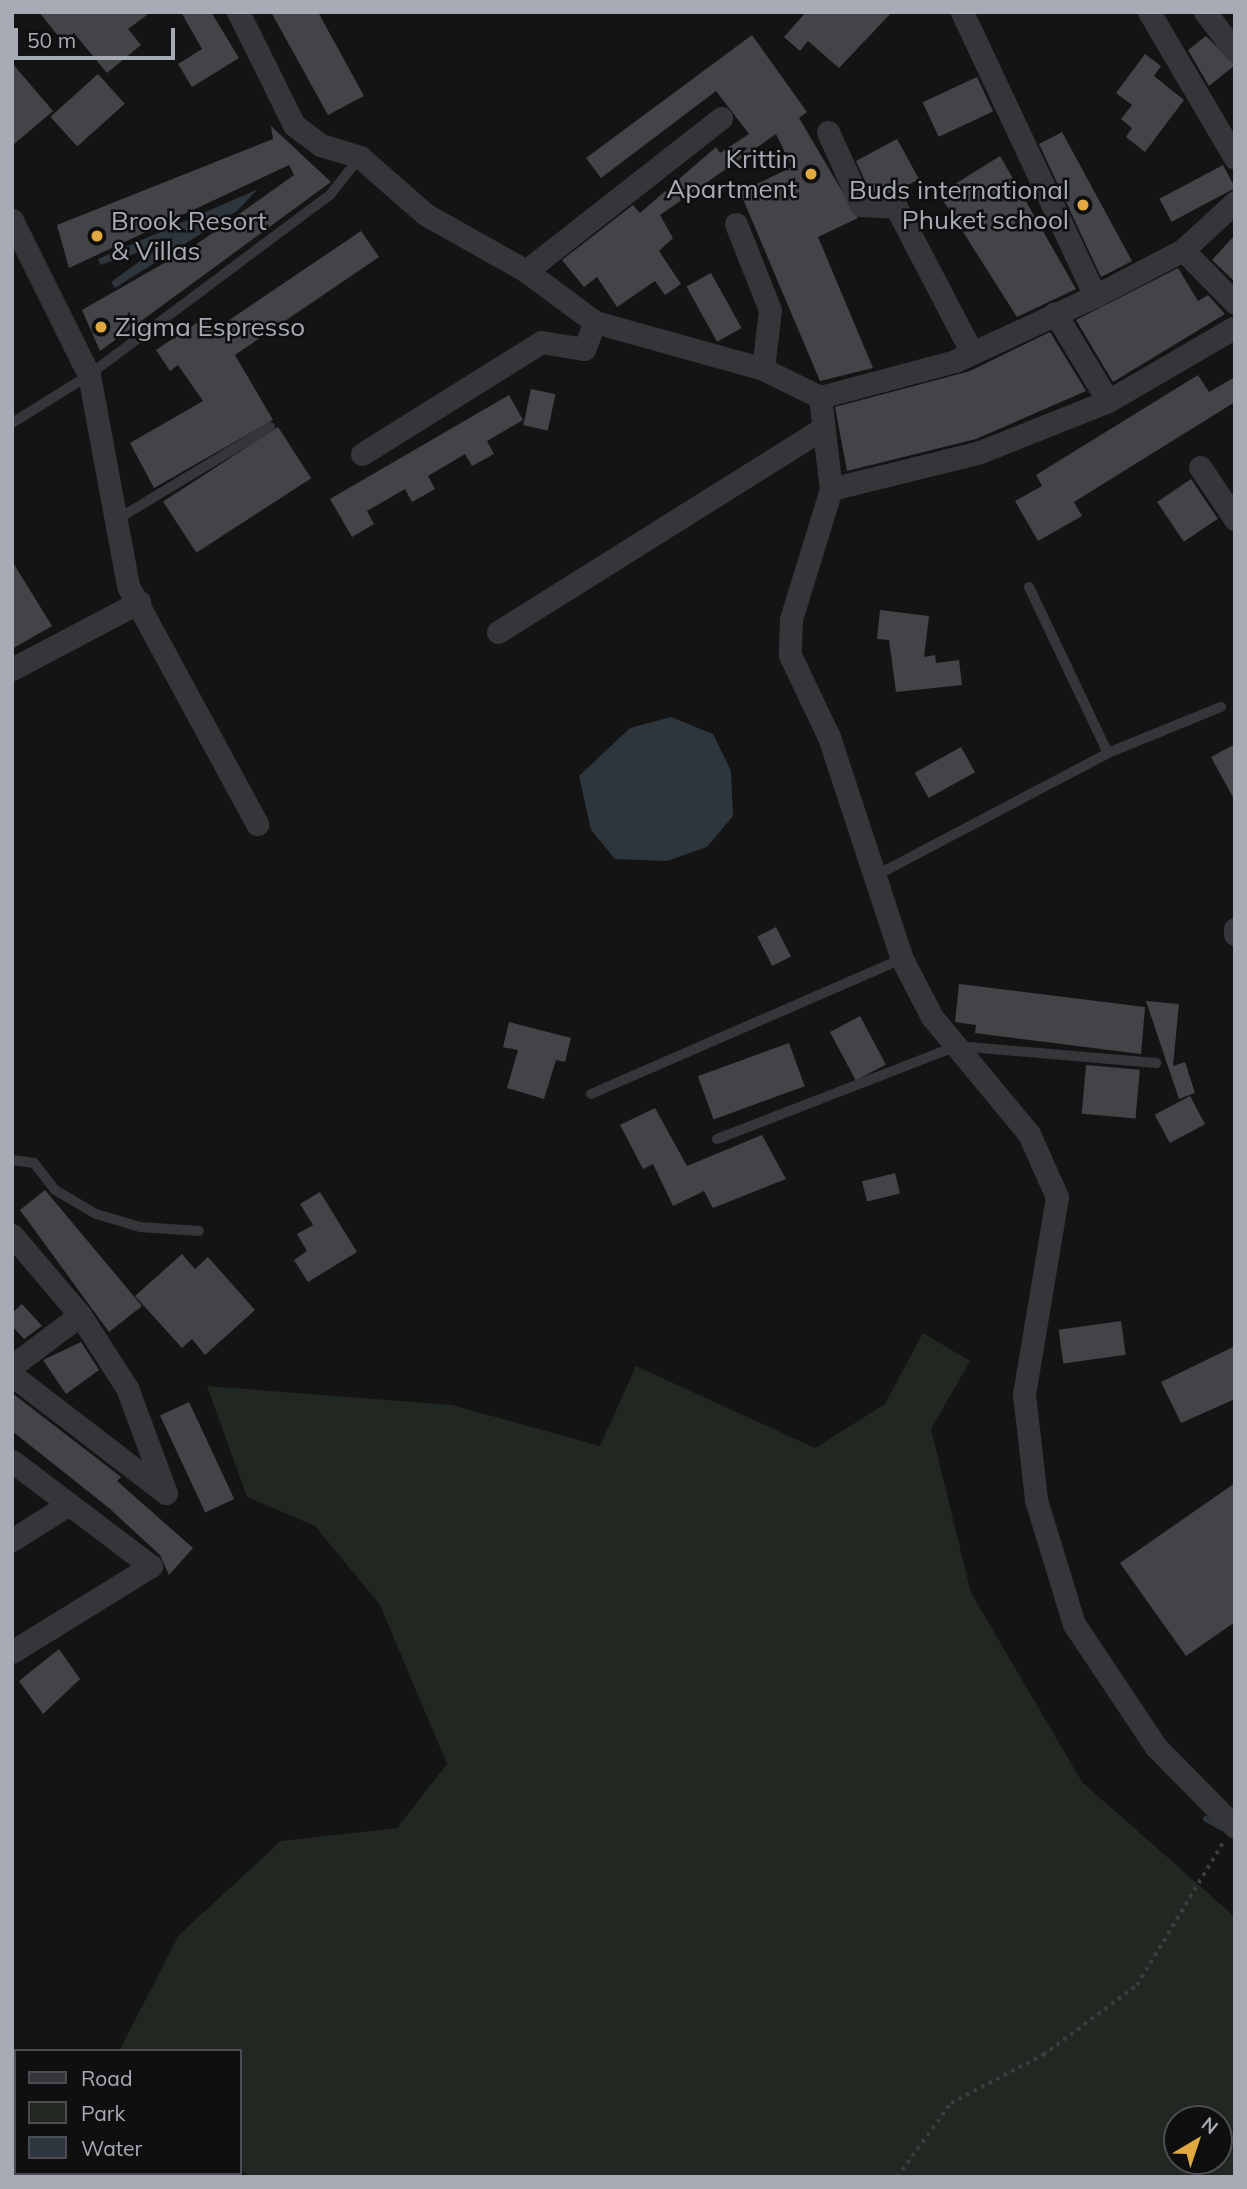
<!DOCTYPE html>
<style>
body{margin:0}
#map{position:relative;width:1247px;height:2189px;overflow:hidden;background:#141415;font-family:Mulish,sans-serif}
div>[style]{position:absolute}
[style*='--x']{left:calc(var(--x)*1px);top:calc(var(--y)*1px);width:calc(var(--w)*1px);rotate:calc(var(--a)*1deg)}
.green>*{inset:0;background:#202821}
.water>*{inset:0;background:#2e363d}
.stream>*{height:6px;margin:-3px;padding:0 3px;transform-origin:3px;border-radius:3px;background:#2e363d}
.building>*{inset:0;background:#434448;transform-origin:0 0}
.path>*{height:3.5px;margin-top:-1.75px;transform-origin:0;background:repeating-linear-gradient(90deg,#3b3d41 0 3.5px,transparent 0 8.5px)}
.lane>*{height:10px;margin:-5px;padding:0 5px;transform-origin:5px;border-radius:5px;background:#35363a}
.street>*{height:23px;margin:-11.5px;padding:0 11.5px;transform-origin:11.5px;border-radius:11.5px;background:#35363a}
.dots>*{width:19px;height:19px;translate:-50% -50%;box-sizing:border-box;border:4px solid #0f0f10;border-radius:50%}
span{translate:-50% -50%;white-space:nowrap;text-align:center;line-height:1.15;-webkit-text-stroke:5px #0f0f10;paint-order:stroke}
.poi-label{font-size:26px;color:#a7abb4}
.right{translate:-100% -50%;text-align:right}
.left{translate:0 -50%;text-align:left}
.frame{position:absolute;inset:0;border:14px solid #a7abb4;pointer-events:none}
.legend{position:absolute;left:14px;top:2049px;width:228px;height:126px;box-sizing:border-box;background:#0f0f10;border:2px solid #4c4d52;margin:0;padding:9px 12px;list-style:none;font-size:21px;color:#a7abb4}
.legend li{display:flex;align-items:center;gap:14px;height:35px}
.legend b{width:35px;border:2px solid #4c4d52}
.north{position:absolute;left:1163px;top:2105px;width:70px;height:70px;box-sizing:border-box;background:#0f0f10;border:2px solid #4c4d52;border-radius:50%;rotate:39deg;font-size:19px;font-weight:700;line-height:28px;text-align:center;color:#a7abb4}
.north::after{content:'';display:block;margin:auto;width:24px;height:32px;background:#e0a941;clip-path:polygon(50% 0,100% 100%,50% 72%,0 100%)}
.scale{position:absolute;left:14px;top:28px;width:161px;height:32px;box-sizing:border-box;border:4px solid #a7abb4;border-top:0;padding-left:9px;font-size:21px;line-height:24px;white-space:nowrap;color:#a7abb4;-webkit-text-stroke:5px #0f0f10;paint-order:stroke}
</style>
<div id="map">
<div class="green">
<div style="clip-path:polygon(evenodd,923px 1333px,970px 1361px,931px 1429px,971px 1593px,1082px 1782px,1235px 1917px,1235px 2177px,249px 2177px,240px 2170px,240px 2051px,119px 2051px,179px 1935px,281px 1841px,397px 1828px,447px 1764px,380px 1605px,315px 1526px,247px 1497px,207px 1386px,452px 1405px,600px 1446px,636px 1366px,815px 1448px,885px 1404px,923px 1333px,1177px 2119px,1219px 2119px,1219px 2161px,1177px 2161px,1177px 2119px)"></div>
</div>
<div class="water">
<div style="clip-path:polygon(258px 189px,237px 211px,115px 288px,111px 282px,164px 244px,100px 265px,98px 259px)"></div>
<div style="clip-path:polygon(671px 717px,713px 734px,731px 771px,733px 816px,707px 847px,667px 861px,615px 859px,591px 830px,579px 776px,630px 728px)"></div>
</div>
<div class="stream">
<div style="--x:1206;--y:1819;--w:18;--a:29"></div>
</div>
<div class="building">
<div style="clip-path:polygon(39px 12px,151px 12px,128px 29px,141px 45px,107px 73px,74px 33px,63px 42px)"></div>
<div style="clip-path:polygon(181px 12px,211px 12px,239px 58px,192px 87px,178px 64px,202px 49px)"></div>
<div style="clip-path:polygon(271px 12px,318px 12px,364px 96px,328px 115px)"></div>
<div style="clip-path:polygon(806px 12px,892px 12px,839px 68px,808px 41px,800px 51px,784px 37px)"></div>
<div style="clip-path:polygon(752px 35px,807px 112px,799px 118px,858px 218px,818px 237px,873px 368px,820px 381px,740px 192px,792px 167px,776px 134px,660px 215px,673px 238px,659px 251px,681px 284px,665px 295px,655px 281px,617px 307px,597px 277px,584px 287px,562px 260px,633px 205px,640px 213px,716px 147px,720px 153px,749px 134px,716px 91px,601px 178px,586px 158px)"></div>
<div style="clip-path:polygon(1206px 36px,1235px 65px,1209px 86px,1188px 50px)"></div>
<div style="clip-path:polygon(1145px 54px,1161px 66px,1154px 76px,1184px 100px,1145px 152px,1126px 137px,1132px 128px,1121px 119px,1132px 105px,1116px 93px)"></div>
<div style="clip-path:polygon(12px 63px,53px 111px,12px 146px)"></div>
<div style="left:98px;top:74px;width:40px;height:64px;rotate:48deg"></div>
<div style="left:977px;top:77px;width:38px;height:60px;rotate:65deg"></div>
<div style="clip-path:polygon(271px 126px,331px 182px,100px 351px,82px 310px,194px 246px,294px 175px,289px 165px,69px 268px,57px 225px,273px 139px)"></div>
<div style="clip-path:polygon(1062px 132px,1132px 261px,1101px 277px,1039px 144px)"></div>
<div style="clip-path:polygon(897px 139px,919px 179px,893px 193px,870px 192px,856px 161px)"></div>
<div style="clip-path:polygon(1000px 156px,1076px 289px,1017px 317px,939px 194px)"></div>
<div style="left:1223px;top:165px;width:26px;height:72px;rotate:62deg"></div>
<div style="clip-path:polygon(361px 231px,379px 257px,235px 355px,273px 420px,154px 488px,130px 443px,203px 401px,178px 365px,170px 371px,156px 350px,204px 318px,213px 331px)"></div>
<div style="clip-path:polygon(1235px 235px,1235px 282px,1212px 260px)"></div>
<div style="clip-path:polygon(1178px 268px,1198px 301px,1208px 295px,1225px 314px,1113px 382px,1076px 320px)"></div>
<div style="left:711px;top:273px;width:63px;height:28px;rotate:61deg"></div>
<div style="clip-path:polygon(1050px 332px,1086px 391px,976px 439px,847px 471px,835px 407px,970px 371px)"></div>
<div style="clip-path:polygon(1198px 375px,1209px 392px,1235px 377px,1235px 402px,1074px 502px,1082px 516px,1038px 541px,1015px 501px,1042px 486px,1036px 475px)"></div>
<div style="left:531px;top:389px;width:25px;height:37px;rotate:12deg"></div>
<div style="clip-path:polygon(509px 395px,523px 420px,487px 441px,494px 454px,472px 466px,465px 454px,428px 476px,435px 489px,412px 502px,405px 489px,367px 511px,374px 524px,352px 537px,330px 499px)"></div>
<div style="left:278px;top:427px;width:61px;height:137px;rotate:57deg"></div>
<div style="left:1191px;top:479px;width:48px;height:41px;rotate:56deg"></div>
<div style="clip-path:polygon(12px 561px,52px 626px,12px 649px)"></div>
<div style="clip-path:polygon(880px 610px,929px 616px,924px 657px,935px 655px,936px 663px,959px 660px,962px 685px,896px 692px,889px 640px,877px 639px)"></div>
<div style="clip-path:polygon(1235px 744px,1235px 801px,1211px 757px)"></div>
<div style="left:961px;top:747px;width:29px;height:53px;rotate:61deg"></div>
<div style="left:776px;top:927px;width:33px;height:21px;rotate:63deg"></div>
<div style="clip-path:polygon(959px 984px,1145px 1007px,1141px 1054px,975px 1033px,976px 1025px,955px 1022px)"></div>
<div style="clip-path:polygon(1146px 1001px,1179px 1004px,1173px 1066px,1185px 1062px,1195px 1093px,1179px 1099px)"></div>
<div style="left:860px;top:1016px;width:55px;height:34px;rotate:62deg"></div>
<div style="clip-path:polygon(509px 1022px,571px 1038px,565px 1062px,556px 1060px,544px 1099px,507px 1088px,518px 1050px,503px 1047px)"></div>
<div style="left:789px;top:1043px;width:46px;height:97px;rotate:70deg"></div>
<div style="left:1086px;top:1065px;width:54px;height:49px;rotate:5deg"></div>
<div style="left:1190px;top:1096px;width:32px;height:40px;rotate:62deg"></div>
<div style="clip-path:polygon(655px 1108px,687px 1166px,762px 1135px,786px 1179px,713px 1208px,704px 1191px,673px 1206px,653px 1164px,643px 1169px,620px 1125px)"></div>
<div style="left:895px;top:1173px;width:21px;height:34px;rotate:76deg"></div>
<div style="clip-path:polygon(45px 1190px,142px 1306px,109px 1332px,20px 1210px)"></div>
<div style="clip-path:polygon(320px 1192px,357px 1252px,308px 1282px,294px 1260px,307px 1251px,297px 1234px,313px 1225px,300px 1204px)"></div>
<div style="clip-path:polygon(182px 1254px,195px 1269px,208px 1257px,255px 1310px,205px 1355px,192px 1339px,182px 1348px,135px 1296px)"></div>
<div style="clip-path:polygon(22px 1304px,42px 1326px,24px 1339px,12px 1326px,12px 1313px)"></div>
<div style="left:1121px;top:1321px;width:34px;height:63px;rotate:82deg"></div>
<div style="clip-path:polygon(81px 1342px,99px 1370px,66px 1394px,43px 1360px)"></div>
<div style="clip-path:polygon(1235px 1346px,1235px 1399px,1181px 1423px,1161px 1382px)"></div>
<div style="clip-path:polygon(12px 1393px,121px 1477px,117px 1481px,193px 1548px,169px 1575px,160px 1555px,109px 1508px,12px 1431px)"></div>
<div style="left:189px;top:1402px;width:107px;height:32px;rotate:65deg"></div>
<div style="clip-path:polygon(1235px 1483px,1235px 1622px,1186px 1656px,1120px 1563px)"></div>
<div style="clip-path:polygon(59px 1649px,80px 1679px,43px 1714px,19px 1681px)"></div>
</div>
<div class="path">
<div style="--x:897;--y:2177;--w:92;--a:-53.9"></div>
<div style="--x:951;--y:2103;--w:104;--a:-27.6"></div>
<div style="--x:1043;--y:2055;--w:117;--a:-36.7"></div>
<div style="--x:1137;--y:1985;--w:165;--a:-58.9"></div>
</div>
<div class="lane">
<div style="--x:12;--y:423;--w:91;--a:-31.9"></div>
<div style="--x:89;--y:375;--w:301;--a:-36.8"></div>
<div style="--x:330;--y:195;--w:48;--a:-51.7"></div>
<div style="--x:116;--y:520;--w:180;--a:-31.1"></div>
<div style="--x:1029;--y:587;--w:184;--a:64.6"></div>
<div style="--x:877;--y:875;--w:261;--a:-27.8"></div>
<div style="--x:1108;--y:753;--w:122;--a:-22.2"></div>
<div style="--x:591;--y:1094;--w:339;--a:-23.5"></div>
<div style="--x:717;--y:1139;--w:257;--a:-21.2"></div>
<div style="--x:957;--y:1046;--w:200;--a:4.9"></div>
<div style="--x:12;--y:1160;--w:22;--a:8"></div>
<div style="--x:34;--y:1163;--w:34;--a:52"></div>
<div style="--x:55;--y:1190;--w:48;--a:30.3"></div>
<div style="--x:96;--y:1214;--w:46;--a:16.5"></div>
<div style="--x:140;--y:1227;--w:59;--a:3.9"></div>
</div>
<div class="street">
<div style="--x:238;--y:12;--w:126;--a:63.6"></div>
<div style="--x:294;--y:125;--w:34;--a:37"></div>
<div style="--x:321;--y:145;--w:41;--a:17.1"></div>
<div style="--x:360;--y:157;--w:86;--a:41.2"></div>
<div style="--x:425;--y:214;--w:116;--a:29.4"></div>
<div style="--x:526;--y:271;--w:86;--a:36.5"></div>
<div style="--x:595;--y:322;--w:174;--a:15.6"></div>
<div style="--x:763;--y:369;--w:64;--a:26.2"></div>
<div style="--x:820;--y:397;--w:140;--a:-14.9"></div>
<div style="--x:955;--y:361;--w:154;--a:-24.9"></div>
<div style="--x:1095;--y:296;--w:99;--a:-27.6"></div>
<div style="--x:1183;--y:250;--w:71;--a:-42.7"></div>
<div style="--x:962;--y:12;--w:314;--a:64.9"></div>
<div style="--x:1149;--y:12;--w:169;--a:59.5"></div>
<div style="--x:1205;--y:12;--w:49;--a:52.4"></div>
<div style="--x:828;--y:132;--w:80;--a:65.7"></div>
<div style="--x:861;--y:205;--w:35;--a:3"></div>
<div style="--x:896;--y:207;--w:165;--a:62.5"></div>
<div style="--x:12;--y:220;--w:173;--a:63.6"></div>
<div style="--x:89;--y:375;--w:215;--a:79.5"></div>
<div style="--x:128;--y:586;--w:271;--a:61.5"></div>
<div style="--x:736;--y:224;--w:92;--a:68.4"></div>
<div style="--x:770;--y:310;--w:59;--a:96.8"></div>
<div style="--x:1183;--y:250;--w:74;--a:45.5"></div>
<div style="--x:526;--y:271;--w:248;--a:-38.1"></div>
<div style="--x:1055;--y:313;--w:103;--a:58.9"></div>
<div style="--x:820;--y:397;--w:93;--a:83.2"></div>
<div style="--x:831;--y:489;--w:136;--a:107.1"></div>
<div style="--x:791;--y:619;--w:36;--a:92"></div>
<div style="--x:790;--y:655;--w:91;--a:64.6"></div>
<div style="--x:829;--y:737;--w:234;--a:71.8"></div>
<div style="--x:902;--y:959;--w:65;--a:62.7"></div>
<div style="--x:932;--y:1017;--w:152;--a:50.3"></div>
<div style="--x:1029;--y:1134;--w:69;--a:66"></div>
<div style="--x:1057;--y:1197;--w:200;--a:99.5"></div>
<div style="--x:1024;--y:1394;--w:107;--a:83.5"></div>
<div style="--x:1036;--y:1500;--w:130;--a:73"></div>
<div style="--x:1074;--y:1624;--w:148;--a:56.3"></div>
<div style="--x:1156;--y:1747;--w:112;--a:45.4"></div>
<div style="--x:362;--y:454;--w:211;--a:-32"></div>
<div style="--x:541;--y:342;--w:44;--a:9.2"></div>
<div style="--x:584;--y:349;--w:29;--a:-68"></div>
<div style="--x:1200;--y:467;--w:63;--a:56.1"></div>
<div style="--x:831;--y:489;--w:154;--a:-13.9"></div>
<div style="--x:980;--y:452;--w:138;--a:-21.7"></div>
<div style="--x:1108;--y:401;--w:147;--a:-30.2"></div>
<div style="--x:498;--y:632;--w:384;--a:-32.1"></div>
<div style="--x:12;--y:669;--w:144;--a:-27.8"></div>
<div style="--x:1235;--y:929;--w:5;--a:90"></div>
<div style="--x:12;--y:1235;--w:105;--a:49.6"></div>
<div style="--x:80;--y:1315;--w:87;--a:57.2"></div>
<div style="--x:127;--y:1388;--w:112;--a:69.6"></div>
<div style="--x:12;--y:1366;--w:85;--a:-36.9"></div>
<div style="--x:12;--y:1375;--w:194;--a:37.5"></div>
<div style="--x:12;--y:1461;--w:174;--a:37.1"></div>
<div style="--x:151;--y:1566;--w:163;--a:148.3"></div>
<div style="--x:12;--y:1540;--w:67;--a:-32.3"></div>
<div style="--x:12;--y:2161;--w:4;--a:14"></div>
<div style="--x:31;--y:2173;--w:6;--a:45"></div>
</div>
<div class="dots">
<div style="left:811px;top:174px;background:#e0a941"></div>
<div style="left:1083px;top:205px;background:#e0a941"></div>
<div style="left:97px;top:236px;background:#e0a941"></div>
<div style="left:101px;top:327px;background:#e0a941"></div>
</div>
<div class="poi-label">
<span class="right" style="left:797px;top:174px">Krittin<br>Apartment</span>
<span class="right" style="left:1069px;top:205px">Buds international<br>Phuket school</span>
<span class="left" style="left:111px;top:236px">Brook Resort<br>&amp; Villas</span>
<span class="left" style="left:115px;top:327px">Zigma Espresso</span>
</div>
<div class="frame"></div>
<ul class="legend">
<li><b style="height:9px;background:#35363a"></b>Road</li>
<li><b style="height:19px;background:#202821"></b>Park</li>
<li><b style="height:19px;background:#2e363d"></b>Water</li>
</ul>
<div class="north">N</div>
<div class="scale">50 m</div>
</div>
